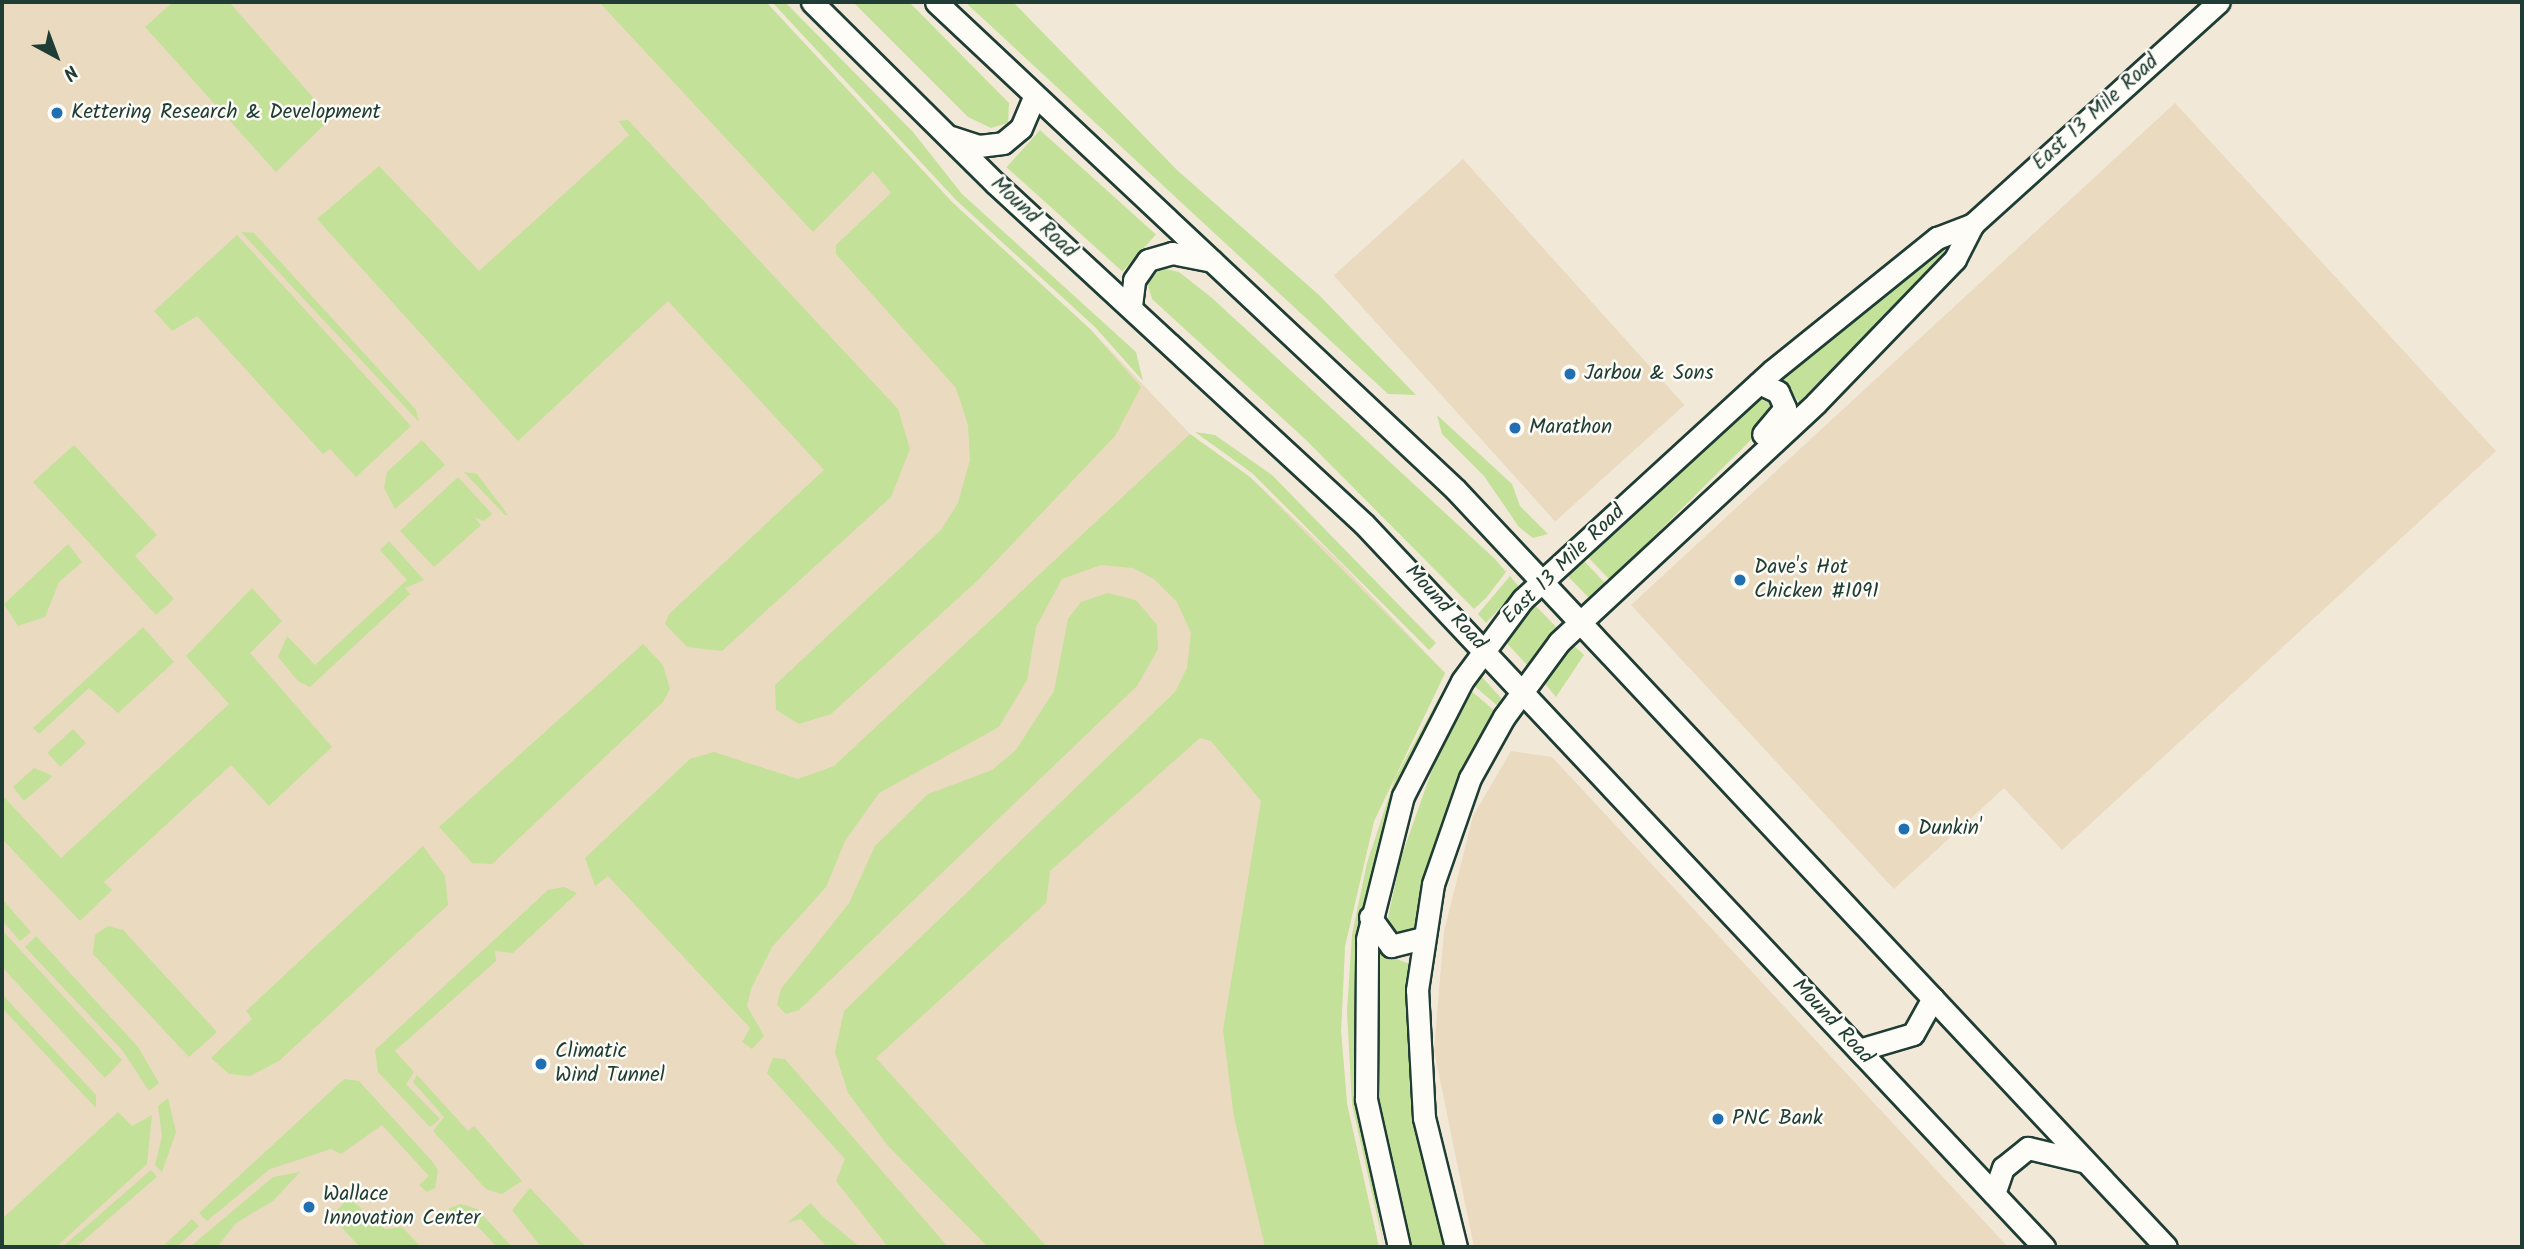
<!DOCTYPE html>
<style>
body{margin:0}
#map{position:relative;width:2524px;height:1249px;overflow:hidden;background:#f2e8d7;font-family:Kalam,sans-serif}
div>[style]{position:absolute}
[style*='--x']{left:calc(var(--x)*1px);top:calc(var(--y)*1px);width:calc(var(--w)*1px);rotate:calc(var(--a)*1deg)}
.built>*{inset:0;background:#eadac0;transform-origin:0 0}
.green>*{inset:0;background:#c3e199;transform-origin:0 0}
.roads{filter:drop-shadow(2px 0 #1f3d34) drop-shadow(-2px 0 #1f3d34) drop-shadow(0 2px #1f3d34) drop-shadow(0 -2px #1f3d34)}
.secondary>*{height:21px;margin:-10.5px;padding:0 10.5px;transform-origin:10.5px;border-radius:10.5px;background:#fdfcf7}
.dots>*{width:19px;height:19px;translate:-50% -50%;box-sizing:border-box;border:4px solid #fdfcf7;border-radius:50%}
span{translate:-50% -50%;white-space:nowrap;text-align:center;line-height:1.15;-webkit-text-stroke:5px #fdfcf7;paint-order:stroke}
.poi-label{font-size:21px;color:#1f3d34}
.left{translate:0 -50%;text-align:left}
.street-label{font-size:21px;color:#1f3d34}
.frame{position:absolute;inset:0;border:4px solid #1f3d34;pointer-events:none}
.north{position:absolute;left:21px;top:21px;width:70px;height:70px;-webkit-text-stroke:5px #fdfcf7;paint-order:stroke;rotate:139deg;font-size:19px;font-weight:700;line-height:28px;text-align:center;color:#1f3d34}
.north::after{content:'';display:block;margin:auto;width:24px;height:32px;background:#1f3d34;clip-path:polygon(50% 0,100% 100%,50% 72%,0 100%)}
</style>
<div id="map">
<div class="built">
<div style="clip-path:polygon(2px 2px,766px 2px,953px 203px,1090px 329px,1190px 434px,1250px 477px,1335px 557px,1445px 673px,1374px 821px,1345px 946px,1341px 1031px,1347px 1104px,1379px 1247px,2px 1247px)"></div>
<div style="clip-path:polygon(2175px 103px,2496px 451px,2062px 850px,2004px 788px,1894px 889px,1631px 605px)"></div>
<div style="left:1463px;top:159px;width:331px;height:174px;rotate:48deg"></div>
<div style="clip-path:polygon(1511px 751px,1552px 757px,2008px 1247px,1474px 1247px,1434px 1050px,1444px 931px,1473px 816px)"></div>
</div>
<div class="green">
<div style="clip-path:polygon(173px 2px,230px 3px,331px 118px,276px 172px,145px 27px)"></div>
<div style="clip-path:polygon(599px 2px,766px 2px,953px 203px,1090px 329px,1141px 387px,1115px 436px,977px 581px,831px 714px,799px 724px,776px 710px,775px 685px,941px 530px,958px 503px,970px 460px,968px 425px,956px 388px,836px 254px,836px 245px,891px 193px,873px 171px,813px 232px)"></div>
<div style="clip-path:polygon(772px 2px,785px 2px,913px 132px,962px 194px,1136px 352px,1143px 381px,1095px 327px,956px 200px)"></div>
<div style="clip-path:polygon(853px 2px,909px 2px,1009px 103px,1008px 123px,991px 128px,968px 117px)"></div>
<div style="clip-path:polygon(965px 2px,1013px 2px,1177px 170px,1319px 295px,1416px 395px,1388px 394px)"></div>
<div style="clip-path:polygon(628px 120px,898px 409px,910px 449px,891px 497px,722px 651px,687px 647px,665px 624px,669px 614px,824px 470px,668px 301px,518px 441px,317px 219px,379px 166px,479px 271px,629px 135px,618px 121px)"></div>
<div style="left:1040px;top:130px;width:156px;height:50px;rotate:42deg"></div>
<div style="clip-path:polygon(241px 232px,254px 233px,416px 410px,419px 422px)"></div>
<div style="clip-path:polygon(237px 235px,411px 426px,356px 477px,330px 449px,323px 454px,197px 316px,172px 331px,154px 311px)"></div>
<div style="clip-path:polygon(1941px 248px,1946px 254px,1799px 402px,1782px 377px)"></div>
<div style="clip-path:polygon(1162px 268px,1179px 272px,1212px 298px,1495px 559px,1506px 572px,1486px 598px,1474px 609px,1306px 440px,1152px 299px,1147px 282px)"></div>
<div style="clip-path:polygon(1757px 398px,1775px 405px,1771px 420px,1610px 580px,1585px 554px)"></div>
<div style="clip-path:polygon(1437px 415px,1512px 484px,1520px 506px,1548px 534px,1533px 538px,1519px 527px,1484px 476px,1442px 434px)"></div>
<div style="clip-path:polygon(1195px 432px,1215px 435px,1272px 475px,1436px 643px,1429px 650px,1252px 473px)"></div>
<div style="clip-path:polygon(1190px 434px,1250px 477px,1445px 673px,1374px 821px,1345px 946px,1341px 1031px,1347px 1104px,1379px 1247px,1265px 1247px,1234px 1117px,1223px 1030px,1261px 801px,1211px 741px,1200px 738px,1050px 871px,1046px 903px,876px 1058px,1047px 1247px,988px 1247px,889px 1147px,848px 1093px,835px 1052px,844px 1011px,1175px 692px,1187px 668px,1191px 633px,1177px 602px,1154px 579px,1133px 568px,1101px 565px,1062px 579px,1036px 627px,1027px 680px,999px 727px,879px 793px,845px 841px,826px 887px,772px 947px,751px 989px,747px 1006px,764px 1036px,752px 1049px,742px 1042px,750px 1028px,608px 876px,595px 886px,585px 858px,690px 759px,714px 752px,798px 779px,834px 766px)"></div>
<div style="clip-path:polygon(422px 440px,445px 465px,395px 509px,384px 488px,387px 472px)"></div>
<div style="clip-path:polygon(74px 445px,157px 535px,135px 556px,174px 599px,156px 615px,33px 482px)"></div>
<div style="clip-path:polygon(464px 472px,477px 474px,508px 515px,505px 515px)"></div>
<div style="clip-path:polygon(458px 477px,492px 514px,484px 521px,474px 517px,481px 525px,434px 567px,400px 531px)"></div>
<div style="clip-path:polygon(389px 541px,424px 580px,405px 588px,410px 594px,310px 687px,298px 681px,278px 657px,287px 636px,315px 665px,407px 580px,380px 550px)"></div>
<div style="clip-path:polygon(68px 544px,82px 562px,59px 582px,45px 617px,18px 626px,4px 604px)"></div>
<div style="left:1581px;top:558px;width:36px;height:22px;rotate:46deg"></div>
<div style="clip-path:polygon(1510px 576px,1519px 587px,1486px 623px,1478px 614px)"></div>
<div style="clip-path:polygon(252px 588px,282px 621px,250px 653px,332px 747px,269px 806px,231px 765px,104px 882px,112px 890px,80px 921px,2px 839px,2px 795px,61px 858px,229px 704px,186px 656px)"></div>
<div style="clip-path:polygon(1108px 593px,1136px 600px,1157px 625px,1158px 649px,1137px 686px,799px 1010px,786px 1014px,777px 1005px,781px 989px,849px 903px,875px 846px,928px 794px,992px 770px,1016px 750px,1054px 691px,1068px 619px,1081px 602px)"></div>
<div style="clip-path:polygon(1533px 603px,1557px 628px,1527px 665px,1504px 640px)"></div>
<div style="clip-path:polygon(143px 627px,174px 662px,118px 713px,89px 688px,39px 734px,33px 728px)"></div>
<div style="clip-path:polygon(643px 644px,663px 665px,670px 689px,663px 702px,492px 864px,472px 863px,439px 827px)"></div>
<div style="clip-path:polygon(1572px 644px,1584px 655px,1556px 697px,1542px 680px)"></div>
<div style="clip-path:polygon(1451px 676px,1389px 807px,1355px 957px,1355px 1082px,1384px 1247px,1352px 1104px,1347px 1011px,1352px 935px,1367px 863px,1395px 778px)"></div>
<div style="clip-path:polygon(1481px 676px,1501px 698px,1499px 707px,1472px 684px)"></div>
<div style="clip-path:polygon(1469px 689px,1496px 712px,1445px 814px,1414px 927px,1404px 936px,1392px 934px,1387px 922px,1401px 858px,1439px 750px)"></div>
<div style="left:73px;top:729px;width:19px;height:35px;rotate:47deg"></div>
<div style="clip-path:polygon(34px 768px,53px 776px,24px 801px,13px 787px)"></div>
<div style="clip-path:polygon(423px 846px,445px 876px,448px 905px,279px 1061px,250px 1076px,229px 1074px,211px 1058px,252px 1019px,246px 1011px)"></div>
<div style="clip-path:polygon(564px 887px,577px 893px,513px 953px,495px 951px,496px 961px,395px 1051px,414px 1072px,406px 1084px,440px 1119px,430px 1127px,378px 1072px,375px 1050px,548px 890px)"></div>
<div style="clip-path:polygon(2px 899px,31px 932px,20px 941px,2px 920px)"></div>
<div style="clip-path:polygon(108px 926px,123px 930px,217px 1032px,189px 1057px,93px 954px,95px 935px)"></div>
<div style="clip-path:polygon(2px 930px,122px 1060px,105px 1078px,2px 967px)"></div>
<div style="clip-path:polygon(36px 936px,138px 1047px,159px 1083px,149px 1091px,123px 1051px,25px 947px)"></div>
<div style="clip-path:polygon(1377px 952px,1410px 964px,1410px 1081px,1446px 1247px,1408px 1247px,1374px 1088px)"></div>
<div style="clip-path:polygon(2px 994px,96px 1095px,96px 1108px,2px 1008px)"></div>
<div style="clip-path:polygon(773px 1058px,785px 1059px,948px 1247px,888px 1247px,836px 1181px,845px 1159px,767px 1073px)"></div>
<div style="clip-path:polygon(417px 1075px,468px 1131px,474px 1126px,522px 1181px,502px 1194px,486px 1189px,433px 1131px,444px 1117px,413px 1082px)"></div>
<div style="clip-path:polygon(344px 1079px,359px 1081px,431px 1160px,438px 1170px,435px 1188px,427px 1192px,419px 1185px,429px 1176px,382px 1125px,341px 1154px,331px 1149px,270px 1169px,207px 1221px,199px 1213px)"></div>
<div style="clip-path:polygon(168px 1098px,176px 1132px,162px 1172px,155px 1165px,162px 1136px,158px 1106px)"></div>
<div style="clip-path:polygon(118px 1112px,132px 1126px,152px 1115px,147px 1164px,56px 1247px,2px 1247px,2px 1219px)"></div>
<div style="left:151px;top:1170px;width:9px;height:114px;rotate:49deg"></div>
<div style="clip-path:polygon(300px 1172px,273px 1201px,236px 1223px,217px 1247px,190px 1247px,273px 1177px)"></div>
<div style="clip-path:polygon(530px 1188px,586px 1247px,541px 1247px,512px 1210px)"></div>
<div style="clip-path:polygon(349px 1198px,385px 1229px,402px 1227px,421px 1247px,360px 1247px,331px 1216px)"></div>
<div style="clip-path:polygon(811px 1203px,821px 1215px,860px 1247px,827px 1247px,801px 1219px,787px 1223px)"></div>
<div style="clip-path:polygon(461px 1204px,477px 1209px,512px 1247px,497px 1247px,463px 1211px,451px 1223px,449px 1208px)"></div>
<div style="clip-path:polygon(192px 1219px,199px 1226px,177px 1247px,162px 1247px)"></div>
</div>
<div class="roads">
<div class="secondary">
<div style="--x:812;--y:2;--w:257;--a:44.7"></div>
<div style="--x:995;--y:183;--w:502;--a:42.74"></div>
<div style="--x:1364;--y:524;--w:993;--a:46.76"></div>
<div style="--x:936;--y:2;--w:712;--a:43.18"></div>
<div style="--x:1455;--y:489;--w:1039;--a:46.83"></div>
<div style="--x:951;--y:137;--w:29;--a:18"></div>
<div style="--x:979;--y:146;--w:24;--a:-7"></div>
<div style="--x:1003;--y:143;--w:23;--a:-40"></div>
<div style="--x:1021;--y:128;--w:34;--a:-67"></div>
<div style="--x:1131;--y:306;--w:26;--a:-83"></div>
<div style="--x:1134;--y:280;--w:24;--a:-55"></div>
<div style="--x:1148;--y:260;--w:25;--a:-16"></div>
<div style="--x:1172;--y:253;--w:41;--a:11.3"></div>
<div style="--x:1759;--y:383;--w:21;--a:25"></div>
<div style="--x:1778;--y:392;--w:17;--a:66"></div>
<div style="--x:1785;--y:408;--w:34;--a:130"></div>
<div style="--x:1370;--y:917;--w:36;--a:54"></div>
<div style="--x:1391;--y:946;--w:32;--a:-14"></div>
<div style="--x:1859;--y:1050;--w:56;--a:-16.5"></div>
<div style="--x:1913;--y:1034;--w:41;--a:-60.9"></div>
<div style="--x:1994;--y:1194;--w:28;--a:-71"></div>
<div style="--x:2003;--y:1168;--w:32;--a:-39"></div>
<div style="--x:2028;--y:1148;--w:56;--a:13.5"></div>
<div style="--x:1399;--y:1247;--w:152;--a:-102.6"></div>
<div style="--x:1366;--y:1099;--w:160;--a:-89.6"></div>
<div style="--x:1367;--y:939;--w:147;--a:-75.9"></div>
<div style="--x:1403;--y:796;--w:129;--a:-62.8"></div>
<div style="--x:1462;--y:681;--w:102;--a:-53.4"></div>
<div style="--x:1523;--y:599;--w:338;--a:-42.5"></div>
<div style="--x:1772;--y:371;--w:212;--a:-38.9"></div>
<div style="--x:1937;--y:238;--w:39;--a:-21"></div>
<div style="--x:1973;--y:224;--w:331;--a:-42.1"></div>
<div style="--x:1456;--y:1247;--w:133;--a:-103.9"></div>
<div style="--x:1424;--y:1118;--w:128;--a:-93.1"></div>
<div style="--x:1417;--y:990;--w:107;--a:-81.4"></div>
<div style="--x:1433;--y:884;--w:112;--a:-70.8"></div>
<div style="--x:1470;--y:778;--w:70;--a:-60.9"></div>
<div style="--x:1504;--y:717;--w:93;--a:-53.7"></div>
<div style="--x:1559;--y:642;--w:351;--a:-42.9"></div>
<div style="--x:1816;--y:403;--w:200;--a:-46"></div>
<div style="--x:1955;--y:259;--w:39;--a:-63"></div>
</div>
</div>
<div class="dots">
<div style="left:57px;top:113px;background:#1f6fb2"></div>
<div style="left:1570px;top:374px;background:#1f6fb2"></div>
<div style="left:1515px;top:428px;background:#1f6fb2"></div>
<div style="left:1740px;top:580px;background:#1f6fb2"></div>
<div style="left:1904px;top:829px;background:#1f6fb2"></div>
<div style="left:541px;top:1064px;background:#1f6fb2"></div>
<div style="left:1718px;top:1119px;background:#1f6fb2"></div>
<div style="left:309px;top:1207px;background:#1f6fb2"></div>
</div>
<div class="poi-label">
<span class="left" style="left:71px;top:113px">Kettering Research &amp; Development</span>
<span class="left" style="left:1584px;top:374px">Jarbou &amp; Sons</span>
<span class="left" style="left:1529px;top:428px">Marathon</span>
<span class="left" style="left:1754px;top:580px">Dave's Hot<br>Chicken #1091</span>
<span class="left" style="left:1918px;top:829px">Dunkin'</span>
<span class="left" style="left:555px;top:1064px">Climatic<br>Wind Tunnel</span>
<span class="left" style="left:1732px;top:1119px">PNC Bank</span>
<span class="left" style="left:323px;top:1207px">Wallace<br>Innovation Center</span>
</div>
<div class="street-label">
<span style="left:2096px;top:113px;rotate:-42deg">East 13 Mile Road</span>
<span style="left:1033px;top:218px;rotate:43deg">Mound Road</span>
<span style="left:1564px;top:565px;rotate:-44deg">East 13 Mile Road</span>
<span style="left:1445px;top:608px;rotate:47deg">Mound Road</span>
<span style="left:1832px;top:1022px;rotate:47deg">Mound Road</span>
</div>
<div class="frame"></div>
<div class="north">N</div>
</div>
